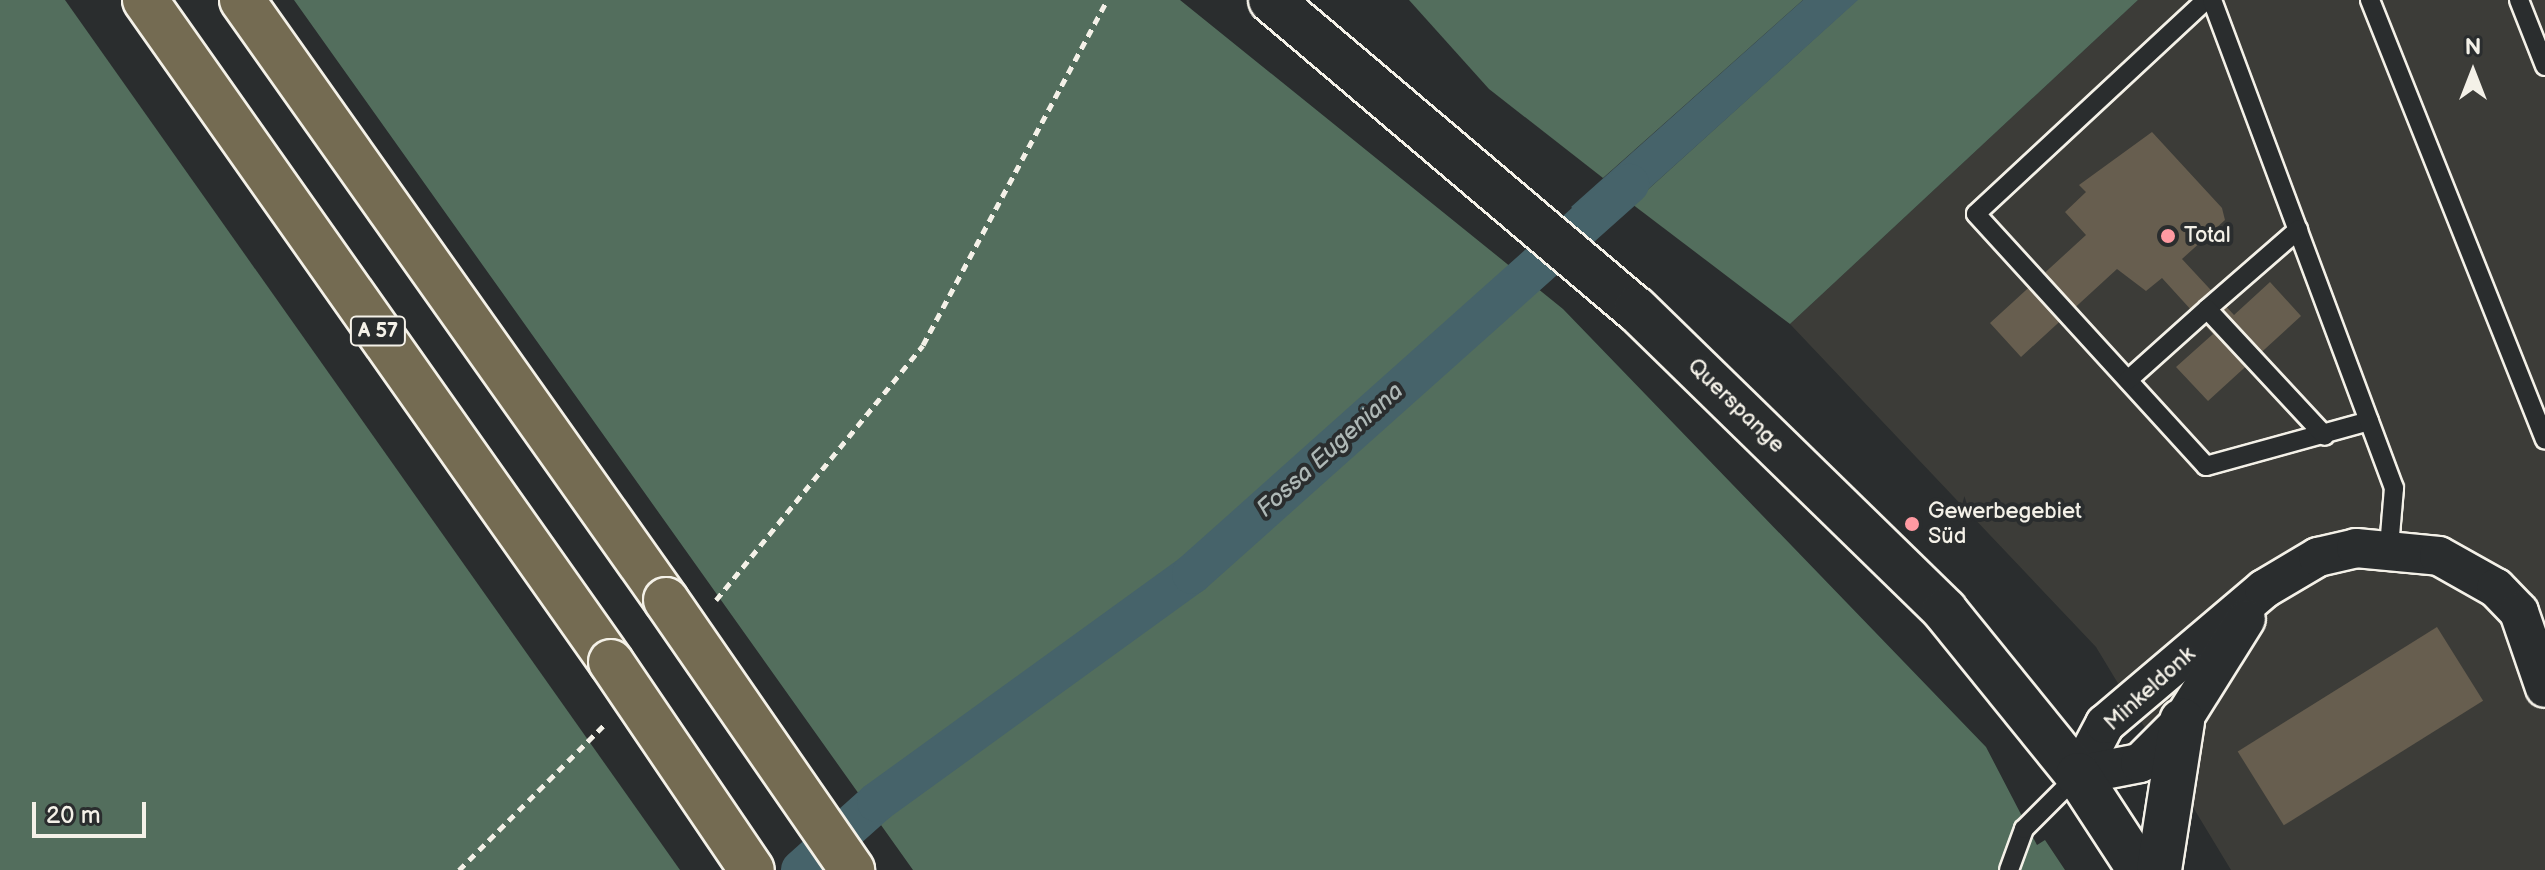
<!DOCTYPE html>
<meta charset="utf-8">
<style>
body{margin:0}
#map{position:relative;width:2545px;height:870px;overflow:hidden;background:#2a2d2e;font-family:"Balsamiq Sans",sans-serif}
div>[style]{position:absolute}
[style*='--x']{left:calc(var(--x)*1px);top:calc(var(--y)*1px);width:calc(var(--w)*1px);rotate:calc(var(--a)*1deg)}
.built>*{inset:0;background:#3c3c38}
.green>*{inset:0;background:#536e5d}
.water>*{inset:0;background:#46636a}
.canal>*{height:40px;margin:-20px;padding:0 20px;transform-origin:20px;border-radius:20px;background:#46636a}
.building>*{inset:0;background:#675e4f;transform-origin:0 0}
.path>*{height:5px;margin-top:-2.5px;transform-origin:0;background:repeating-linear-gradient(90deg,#f4f1e8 0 8px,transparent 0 14px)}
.roads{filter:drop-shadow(2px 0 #f4f1e8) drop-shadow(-2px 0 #f4f1e8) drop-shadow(0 2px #f4f1e8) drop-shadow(0 -2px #f4f1e8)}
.service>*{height:18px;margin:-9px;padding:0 9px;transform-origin:9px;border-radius:9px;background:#2a2d2e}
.minor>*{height:38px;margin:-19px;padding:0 19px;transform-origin:19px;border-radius:19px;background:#2a2d2e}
.tertiary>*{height:44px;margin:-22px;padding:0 22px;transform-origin:22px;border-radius:22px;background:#2a2d2e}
.motorway>*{height:44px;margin:-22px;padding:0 22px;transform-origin:22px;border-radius:22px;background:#746b52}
.bridges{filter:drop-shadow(2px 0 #f4f1e8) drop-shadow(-2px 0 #f4f1e8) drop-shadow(0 2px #f4f1e8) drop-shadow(0 -2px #f4f1e8)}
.motorway-bridge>*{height:44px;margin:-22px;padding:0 22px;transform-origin:22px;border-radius:22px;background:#746b52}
.dots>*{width:22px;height:22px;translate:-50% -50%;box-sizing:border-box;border:4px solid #2a2d2e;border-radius:50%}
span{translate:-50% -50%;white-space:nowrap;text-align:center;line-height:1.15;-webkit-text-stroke:8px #2a2d2e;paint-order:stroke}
.shield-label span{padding:2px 6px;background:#2a2d2e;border:2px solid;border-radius:6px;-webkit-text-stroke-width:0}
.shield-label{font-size:20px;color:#f4f1e8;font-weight:700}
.poi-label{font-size:22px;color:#f4f1e8}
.left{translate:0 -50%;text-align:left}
.street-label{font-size:22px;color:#f4f1e8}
.water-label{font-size:24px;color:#aeb8b6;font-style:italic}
.north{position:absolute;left:2433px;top:32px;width:80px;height:80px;-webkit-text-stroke:6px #2a2d2e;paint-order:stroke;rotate:0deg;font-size:22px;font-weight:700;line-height:32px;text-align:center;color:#f4f1e8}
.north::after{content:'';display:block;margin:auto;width:28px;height:36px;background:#f4f1e8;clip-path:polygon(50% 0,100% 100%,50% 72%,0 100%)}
.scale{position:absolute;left:32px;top:802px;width:114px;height:36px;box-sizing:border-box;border:4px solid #f4f1e8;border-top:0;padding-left:10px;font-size:24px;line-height:28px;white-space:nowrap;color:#f4f1e8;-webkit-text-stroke:6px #2a2d2e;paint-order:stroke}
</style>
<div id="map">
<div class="built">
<div style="clip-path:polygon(2138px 0,2545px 0,2545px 870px,2231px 870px,2096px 647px,1790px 324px)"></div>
</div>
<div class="green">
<div style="clip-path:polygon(0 0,65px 0,680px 870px,0 870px)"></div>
<div style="clip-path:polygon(294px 0,1180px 0,1563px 309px,1986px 747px,2037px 845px,2045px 840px,2065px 870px,913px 870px)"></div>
<div style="clip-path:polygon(1409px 0,1803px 0,1603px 178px,1489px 89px)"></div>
<div style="clip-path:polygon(1857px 0,2138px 0,1790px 324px,1632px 204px)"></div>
</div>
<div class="water">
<div style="clip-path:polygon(1803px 0,1858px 0,1602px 231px,1571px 207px)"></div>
</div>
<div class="canal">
<div style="--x:801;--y:870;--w:102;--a:-41.8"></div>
<div style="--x:877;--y:802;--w:389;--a:-35.9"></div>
<div style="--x:1192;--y:574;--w:586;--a:-41.75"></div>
</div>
<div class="building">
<div style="clip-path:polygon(2152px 132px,2222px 208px,2225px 220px,2182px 259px,2234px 315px,2270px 282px,2301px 316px,2208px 401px,2176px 367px,2213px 334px,2162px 278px,2146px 291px,2117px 269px,2021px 357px,1990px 323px,2086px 235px,2065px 212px,2086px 192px,2079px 185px)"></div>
<div style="left:2437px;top:627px;width:87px;height:235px;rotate:58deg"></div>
</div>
<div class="path">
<div style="--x:716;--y:600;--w:328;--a:-50.9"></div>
<div style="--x:923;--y:345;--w:391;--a:-61.9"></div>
<div style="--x:459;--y:870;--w:208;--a:-45"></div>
</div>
<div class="roads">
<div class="service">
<div style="--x:2206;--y:0;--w:314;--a:137.1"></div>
<div style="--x:1976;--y:214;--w:341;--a:47.6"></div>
<div style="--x:2206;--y:466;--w:169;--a:-15.4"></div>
<div style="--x:2212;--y:0;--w:521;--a:69.55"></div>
<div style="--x:2394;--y:488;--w:60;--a:94.8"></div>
<div style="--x:2370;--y:0;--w:473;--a:68.3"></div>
<div style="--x:2519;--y:0;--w:71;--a:68.5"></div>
<div style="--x:2207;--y:309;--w:121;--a:-41"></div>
<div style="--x:2128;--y:380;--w:106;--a:-41.9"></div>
<div style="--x:2207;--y:309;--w:173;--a:47.1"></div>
<div style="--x:2009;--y:870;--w:44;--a:-69.9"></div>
<div style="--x:2024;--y:829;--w:76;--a:-45"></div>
</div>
<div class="minor">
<div style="--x:2078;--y:775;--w:58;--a:-62.1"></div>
<div style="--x:2105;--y:724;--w:209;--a:-40.3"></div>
<div style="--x:2264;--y:589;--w:63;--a:-30.7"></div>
<div style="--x:2318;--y:557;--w:39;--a:-13"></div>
<div style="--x:2356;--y:548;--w:83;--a:5.5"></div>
<div style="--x:2439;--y:556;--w:65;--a:29.3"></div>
<div style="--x:2496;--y:588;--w:33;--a:46"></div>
<div style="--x:2519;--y:612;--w:80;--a:71.1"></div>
<div style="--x:2078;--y:775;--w:63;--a:-11"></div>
<div style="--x:2140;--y:763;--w:59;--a:-45"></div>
<div style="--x:2182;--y:721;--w:120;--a:-57.9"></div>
</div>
<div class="tertiary">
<div style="--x:1271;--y:0;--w:478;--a:40.3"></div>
<div style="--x:1636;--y:309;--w:432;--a:44.3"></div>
<div style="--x:1945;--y:611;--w:211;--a:51"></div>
<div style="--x:2078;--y:775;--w:113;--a:56.9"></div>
<div style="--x:2159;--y:870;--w:151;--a:-81.2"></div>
</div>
<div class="motorway">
<div style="--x:145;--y:0;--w:810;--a:54.86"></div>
<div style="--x:242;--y:0;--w:735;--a:54.75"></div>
</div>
</div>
<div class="bridges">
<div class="motorway-bridge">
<div style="--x:666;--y:600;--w:328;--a:55.4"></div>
<div style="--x:611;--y:662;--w:251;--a:55.9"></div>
</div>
</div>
<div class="dots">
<div style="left:2168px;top:236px;background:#ff9aa2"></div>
<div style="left:1912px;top:524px;background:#ff9aa2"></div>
</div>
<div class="shield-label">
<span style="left:378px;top:331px">A 57</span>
</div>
<div class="poi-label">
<span class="left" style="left:2184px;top:236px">Total</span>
<span class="left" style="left:1928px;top:524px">Gewerbegebiet<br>Süd</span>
</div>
<div class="street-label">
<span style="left:1736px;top:406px;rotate:44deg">Querspange</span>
<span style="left:2150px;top:689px;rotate:-42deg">Minkeldonk</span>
</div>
<div class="water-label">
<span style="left:1330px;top:450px;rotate:-42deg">Fossa Eugeniana</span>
</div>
<div class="north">N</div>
<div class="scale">20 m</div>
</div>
